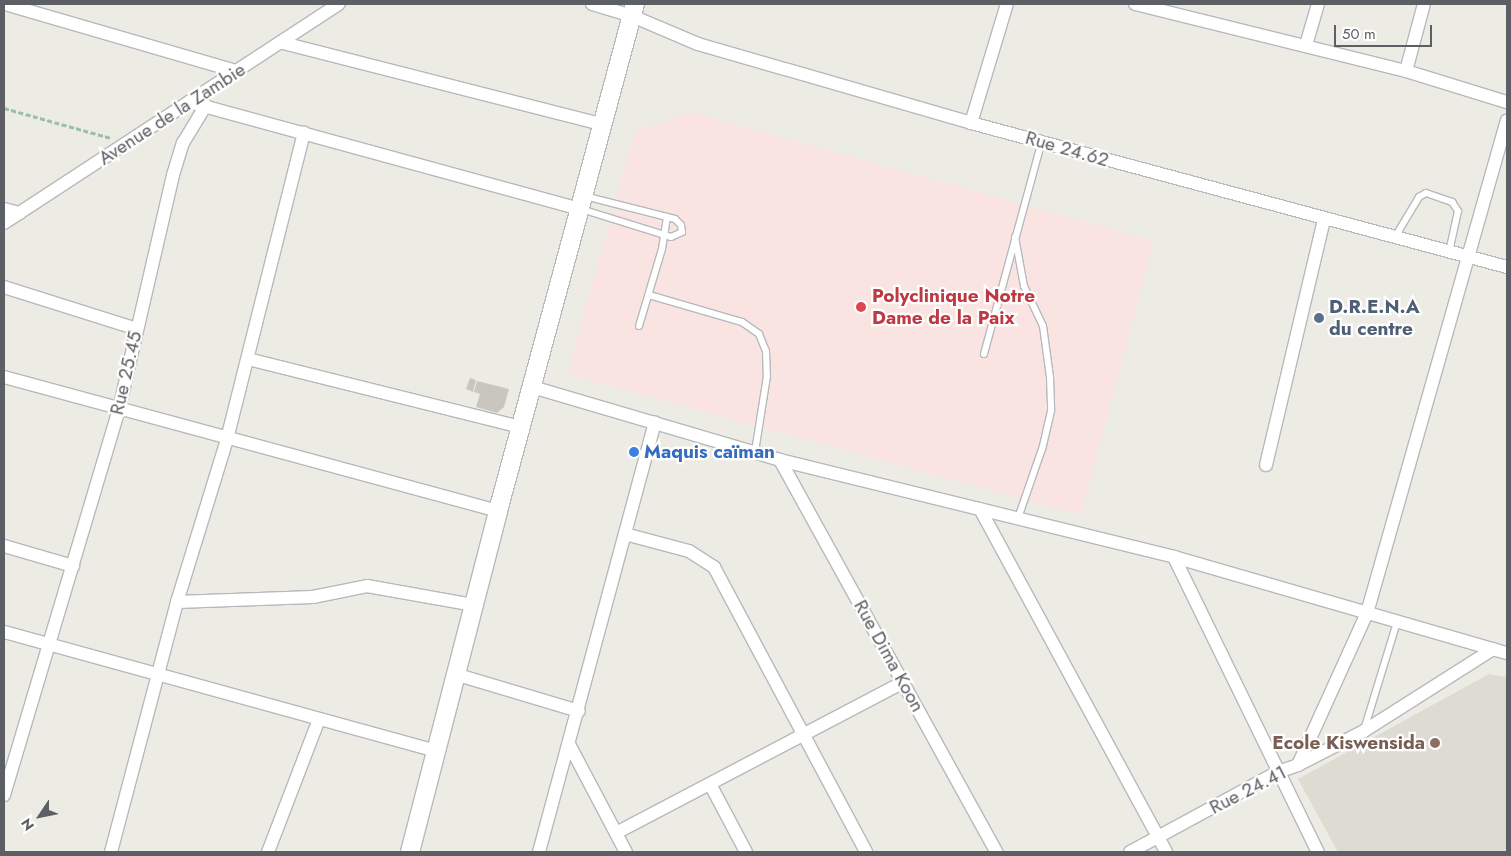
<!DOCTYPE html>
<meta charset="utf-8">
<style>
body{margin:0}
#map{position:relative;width:1511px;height:856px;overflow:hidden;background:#edece4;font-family:Jost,sans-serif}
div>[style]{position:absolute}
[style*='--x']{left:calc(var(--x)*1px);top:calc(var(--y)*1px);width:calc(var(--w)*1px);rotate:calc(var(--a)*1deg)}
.education>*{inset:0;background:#dddbd2}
.medical>*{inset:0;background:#f9e4e1}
.building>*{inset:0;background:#c9c6c0}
.path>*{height:2.5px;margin-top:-1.25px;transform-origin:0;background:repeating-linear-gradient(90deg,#9ac1a7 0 5px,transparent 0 7.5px)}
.roads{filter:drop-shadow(1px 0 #b6b9bd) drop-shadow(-1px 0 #b6b9bd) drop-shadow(0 1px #b6b9bd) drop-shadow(0 -1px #b6b9bd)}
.lane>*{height:6px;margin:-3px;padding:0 3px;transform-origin:3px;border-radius:3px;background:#fff}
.street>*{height:12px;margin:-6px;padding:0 6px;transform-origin:6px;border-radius:6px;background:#fff}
.secondary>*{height:18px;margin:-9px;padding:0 9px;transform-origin:9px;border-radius:9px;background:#fff}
.dots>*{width:14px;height:14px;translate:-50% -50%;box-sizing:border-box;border:2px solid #fff;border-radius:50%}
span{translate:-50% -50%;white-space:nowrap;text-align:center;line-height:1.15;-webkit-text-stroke:4.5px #fff;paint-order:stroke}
.street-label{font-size:19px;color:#5c5f63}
.health-label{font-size:19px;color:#be3a42;font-weight:700}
.left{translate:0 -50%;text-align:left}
.service-label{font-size:19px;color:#4e5e75;font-weight:700}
.shop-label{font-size:19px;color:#366cbe;font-weight:700}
.education-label{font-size:19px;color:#785e54;font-weight:700}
.right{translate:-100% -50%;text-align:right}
.frame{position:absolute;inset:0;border:5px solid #5c5f63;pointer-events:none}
.north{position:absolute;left:15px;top:791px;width:50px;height:50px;-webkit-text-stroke:4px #fff;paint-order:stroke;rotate:236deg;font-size:14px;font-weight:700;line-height:20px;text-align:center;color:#5c5f63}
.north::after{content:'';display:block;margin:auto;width:18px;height:22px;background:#5c5f63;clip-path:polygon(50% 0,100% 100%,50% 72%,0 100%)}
.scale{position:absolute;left:1334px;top:25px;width:98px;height:22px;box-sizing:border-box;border:2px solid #5c5f63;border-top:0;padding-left:6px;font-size:15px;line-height:18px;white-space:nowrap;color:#5c5f63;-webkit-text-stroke:4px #fff;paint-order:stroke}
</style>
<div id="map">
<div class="education">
<div style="clip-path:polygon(1489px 674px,1507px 677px,1507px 852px,1338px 852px,1298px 779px)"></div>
</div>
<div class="medical">
<div style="clip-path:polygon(691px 112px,1154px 241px,1081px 515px,567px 374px,635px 131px)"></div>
</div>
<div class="building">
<div style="clip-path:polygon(470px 378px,476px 380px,473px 392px,466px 389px)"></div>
<div style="clip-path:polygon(477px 381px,509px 389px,504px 407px,497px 413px,476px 407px,480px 394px,474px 392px)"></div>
</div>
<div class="path">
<div style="--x:4;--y:108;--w:111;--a:15.7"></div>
</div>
<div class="roads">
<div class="lane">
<div style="--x:581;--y:209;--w:94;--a:17.3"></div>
<div style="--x:671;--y:237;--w:12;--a:-24"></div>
<div style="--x:682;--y:232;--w:7;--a:-98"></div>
<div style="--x:681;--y:225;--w:8;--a:-135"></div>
<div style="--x:675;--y:219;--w:94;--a:-165.8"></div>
<div style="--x:1015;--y:237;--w:50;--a:79.6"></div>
<div style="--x:1024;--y:286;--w:44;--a:64.6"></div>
<div style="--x:1043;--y:326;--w:51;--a:82.2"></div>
<div style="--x:1050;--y:377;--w:34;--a:88"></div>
<div style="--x:1051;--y:411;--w:36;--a:103"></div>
<div style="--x:1043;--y:446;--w:76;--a:109.1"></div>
<div style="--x:1395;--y:237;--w:47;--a:-59"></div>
<div style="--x:1419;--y:197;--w:8;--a:-30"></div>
<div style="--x:1426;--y:193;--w:28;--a:19"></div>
<div style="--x:1452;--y:202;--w:11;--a:56"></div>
<div style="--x:1458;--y:211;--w:42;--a:102.4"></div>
<div style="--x:649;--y:295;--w:97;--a:16.2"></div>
<div style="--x:742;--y:322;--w:21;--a:35"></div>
<div style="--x:759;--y:334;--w:18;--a:68"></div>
<div style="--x:766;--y:351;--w:25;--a:88"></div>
<div style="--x:767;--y:376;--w:77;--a:99"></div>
<div style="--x:639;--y:326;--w:80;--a:-73.4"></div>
<div style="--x:662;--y:249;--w:32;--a:-81"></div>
<div style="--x:984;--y:354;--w:221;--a:-74.8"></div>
<div style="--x:1364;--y:730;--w:113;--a:-73"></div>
</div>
<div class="street">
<div style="--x:5;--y:4;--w:240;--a:16.2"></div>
<div style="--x:592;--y:4;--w:42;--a:16.7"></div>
<div style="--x:632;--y:16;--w:72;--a:23"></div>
<div style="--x:698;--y:44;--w:284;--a:16.1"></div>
<div style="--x:971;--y:123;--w:555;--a:15.04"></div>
<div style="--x:1135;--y:4;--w:279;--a:13.9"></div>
<div style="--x:1406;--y:71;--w:106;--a:17.1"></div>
<div style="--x:283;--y:43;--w:328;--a:14.3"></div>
<div style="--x:1306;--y:45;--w:43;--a:-73.7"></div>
<div style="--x:1406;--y:71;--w:69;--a:-75"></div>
<div style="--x:189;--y:102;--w:405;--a:15.3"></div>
<div style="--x:971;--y:123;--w:124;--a:-73.2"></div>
<div style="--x:4;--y:209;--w:16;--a:15"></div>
<div style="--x:4;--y:223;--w:400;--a:-33.2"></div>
<div style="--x:4;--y:287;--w:139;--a:17.5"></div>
<div style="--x:248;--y:359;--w:281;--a:14"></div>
<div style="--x:4;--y:377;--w:512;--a:15.18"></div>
<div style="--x:532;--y:387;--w:259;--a:16.4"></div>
<div style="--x:780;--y:460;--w:406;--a:13.8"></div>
<div style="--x:1174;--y:557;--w:347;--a:16.1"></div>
<div style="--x:780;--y:460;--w:448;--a:61.1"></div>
<div style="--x:1266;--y:465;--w:253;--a:-76.7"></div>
<div style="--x:980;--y:509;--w:390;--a:61.5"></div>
<div style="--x:625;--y:534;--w:66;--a:14.9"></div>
<div style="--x:689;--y:551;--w:30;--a:33"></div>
<div style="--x:714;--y:567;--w:323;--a:61.9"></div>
<div style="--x:4;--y:546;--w:72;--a:16.2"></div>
<div style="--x:1174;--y:557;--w:328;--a:64"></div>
<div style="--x:177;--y:602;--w:136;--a:-2.1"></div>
<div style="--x:313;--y:597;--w:55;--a:-11.5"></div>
<div style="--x:367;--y:586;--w:109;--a:10.1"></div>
<div style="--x:4;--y:632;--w:447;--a:15.4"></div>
<div style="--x:458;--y:675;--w:126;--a:16.6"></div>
<div style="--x:570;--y:746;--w:120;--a:62.2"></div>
<div style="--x:1298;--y:765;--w:167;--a:-65.6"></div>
<div style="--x:1367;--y:613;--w:512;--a:-74.15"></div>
<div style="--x:710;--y:784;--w:77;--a:62.1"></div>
<div style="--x:4;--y:795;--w:403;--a:-73.4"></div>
<div style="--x:119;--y:409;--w:240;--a:-77"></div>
<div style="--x:173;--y:175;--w:34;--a:-73"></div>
<div style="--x:183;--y:143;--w:44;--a:-58.8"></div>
<div style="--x:616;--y:833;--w:325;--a:-27.7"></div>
<div style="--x:111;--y:852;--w:259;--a:-75.2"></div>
<div style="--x:177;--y:602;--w:170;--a:-72.9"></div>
<div style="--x:227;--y:439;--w:316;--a:-75.9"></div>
<div style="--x:268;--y:852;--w:142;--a:-69"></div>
<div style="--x:539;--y:852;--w:445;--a:-74.9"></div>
<div style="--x:1130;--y:852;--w:168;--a:-28.4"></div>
<div style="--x:1278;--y:772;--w:21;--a:-19"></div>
<div style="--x:1298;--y:765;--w:74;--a:-27.3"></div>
<div style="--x:1364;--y:731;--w:153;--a:-32.4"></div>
</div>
<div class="secondary">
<div style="--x:410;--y:852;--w:352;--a:-75.5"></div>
<div style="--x:498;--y:511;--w:525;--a:-74.88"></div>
</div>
</div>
<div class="dots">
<div style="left:861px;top:307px;background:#e0444e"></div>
<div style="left:1319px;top:318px;background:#5c6f8a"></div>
<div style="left:634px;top:452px;background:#3f7fe0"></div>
<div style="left:1435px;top:743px;background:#8d6e63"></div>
</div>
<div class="street-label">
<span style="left:172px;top:114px;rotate:-33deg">Avenue de la Zambie</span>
<span style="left:1067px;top:149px;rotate:16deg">Rue 24.62</span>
<span style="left:126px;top:373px;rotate:-77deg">Rue 25.45</span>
<span style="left:889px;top:656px;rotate:61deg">Rue Dima Koon</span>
<span style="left:1248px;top:790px;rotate:-27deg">Rue 24.41</span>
</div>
<div class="health-label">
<span class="left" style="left:872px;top:307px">Polyclinique Notre<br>Dame de la Paix</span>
</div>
<div class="service-label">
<span class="left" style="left:1329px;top:318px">D.R.E.N.A<br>du centre</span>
</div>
<div class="shop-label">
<span class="left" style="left:644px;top:452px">Maquis caïman</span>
</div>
<div class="education-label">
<span class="right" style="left:1425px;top:743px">Ecole Kiswensida</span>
</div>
<div class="frame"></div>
<div class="north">N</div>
<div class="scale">50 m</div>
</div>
